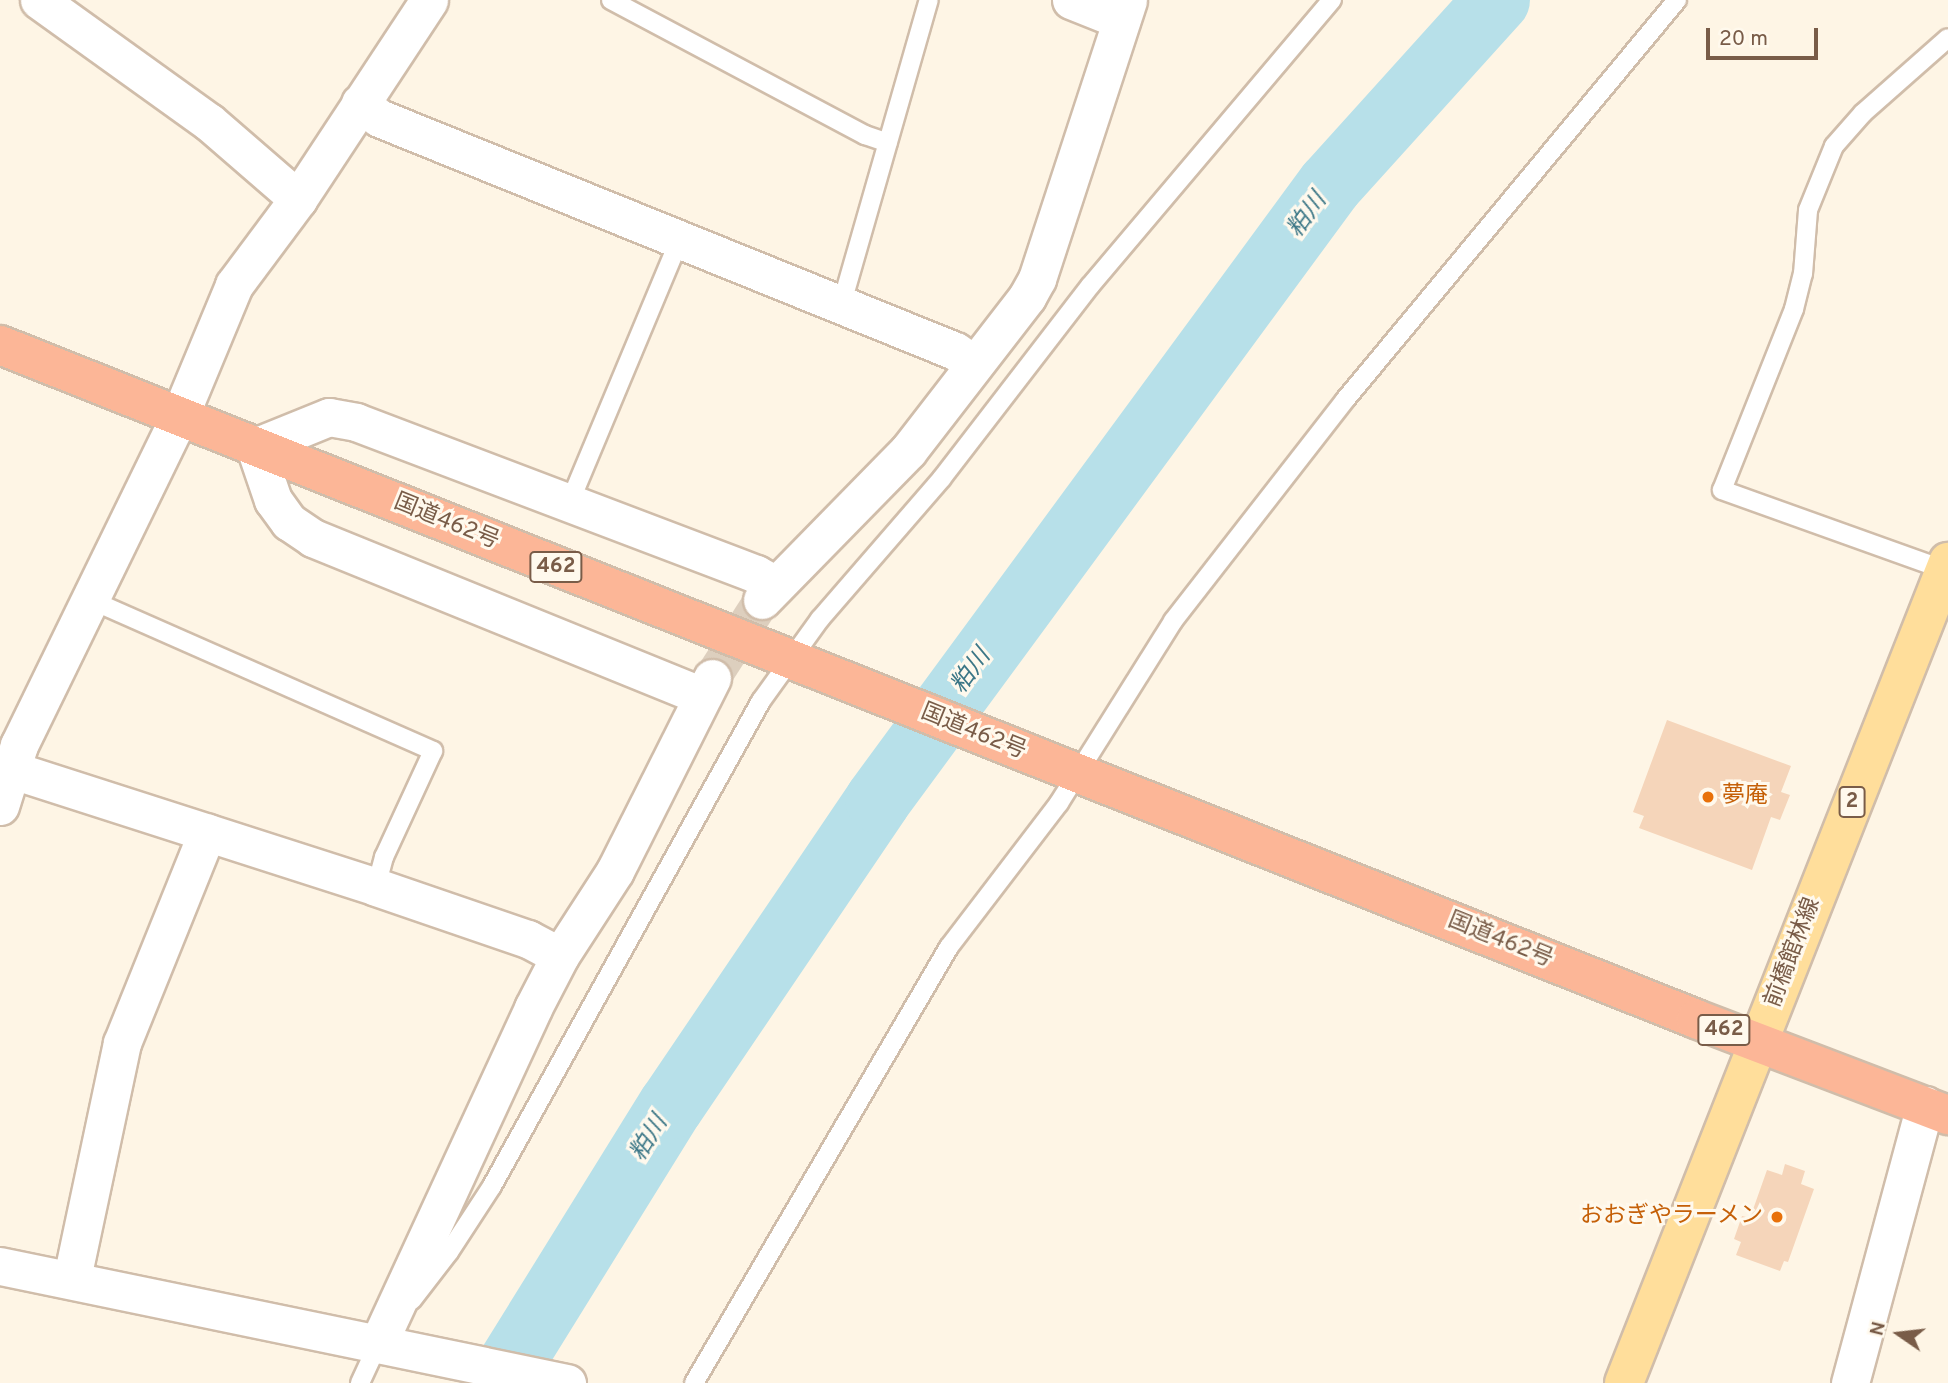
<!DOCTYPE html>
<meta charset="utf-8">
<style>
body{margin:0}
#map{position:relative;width:1948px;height:1383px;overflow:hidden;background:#fef5e5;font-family:Overpass,"Noto Sans JP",sans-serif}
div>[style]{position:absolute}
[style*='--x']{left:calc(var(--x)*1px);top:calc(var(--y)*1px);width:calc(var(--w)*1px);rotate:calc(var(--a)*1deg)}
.river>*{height:66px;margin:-33px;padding:0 33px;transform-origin:33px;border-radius:33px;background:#b7e0e9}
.building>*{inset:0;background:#f5d5ba}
.street-tunnel>*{height:37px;margin-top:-18.5px;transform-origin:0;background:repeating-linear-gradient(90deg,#ddcfbe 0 37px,transparent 0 55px)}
.roads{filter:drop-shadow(2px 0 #d0bdaa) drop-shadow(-2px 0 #d0bdaa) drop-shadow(0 2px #d0bdaa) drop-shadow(0 -2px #d0bdaa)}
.lane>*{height:18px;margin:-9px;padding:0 9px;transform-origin:9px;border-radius:9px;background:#fff}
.street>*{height:37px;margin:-18.5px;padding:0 18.5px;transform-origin:18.5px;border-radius:18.5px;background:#fff}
.primary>*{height:38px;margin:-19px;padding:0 19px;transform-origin:19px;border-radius:19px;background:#ffde9b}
.highway>*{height:38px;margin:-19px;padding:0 19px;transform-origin:19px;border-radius:19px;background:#fcb697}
.dots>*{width:19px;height:19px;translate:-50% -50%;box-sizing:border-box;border:4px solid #fff9ed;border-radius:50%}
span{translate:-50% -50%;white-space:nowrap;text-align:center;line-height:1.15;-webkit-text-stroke:6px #fff9ed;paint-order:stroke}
.shield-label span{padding:2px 5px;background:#fff9ed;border:2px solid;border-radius:5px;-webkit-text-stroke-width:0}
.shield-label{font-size:21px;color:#795c48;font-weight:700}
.street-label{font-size:23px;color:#795c48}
.food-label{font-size:23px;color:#c56008}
.left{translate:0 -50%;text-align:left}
.right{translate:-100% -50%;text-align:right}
.water-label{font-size:24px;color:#3c7787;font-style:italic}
.north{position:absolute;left:1864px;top:1299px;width:70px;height:70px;-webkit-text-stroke:5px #fff9ed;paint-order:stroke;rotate:284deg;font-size:19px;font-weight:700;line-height:28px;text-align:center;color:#795c48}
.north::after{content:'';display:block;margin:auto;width:24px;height:32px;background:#795c48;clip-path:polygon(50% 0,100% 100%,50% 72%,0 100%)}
.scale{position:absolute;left:1706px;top:28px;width:112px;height:32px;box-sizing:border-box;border:4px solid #795c48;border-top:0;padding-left:9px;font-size:21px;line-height:24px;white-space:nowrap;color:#795c48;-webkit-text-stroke:5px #fff9ed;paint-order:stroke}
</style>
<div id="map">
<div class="river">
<div style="--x:499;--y:1383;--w:326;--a:-58.2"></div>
<div style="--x:671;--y:1106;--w:369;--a:-55.9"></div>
<div style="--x:878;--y:800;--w:763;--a:-53.69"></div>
<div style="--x:1330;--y:185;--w:249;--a:-47.9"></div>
</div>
<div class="building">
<div style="clip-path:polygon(1667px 720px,1791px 766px,1781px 792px,1790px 795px,1780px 820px,1771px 817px,1752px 870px,1639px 828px,1644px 816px,1633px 812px)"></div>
<div style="clip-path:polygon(1785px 1164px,1805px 1171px,1801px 1184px,1814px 1189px,1788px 1262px,1784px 1261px,1780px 1271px,1736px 1255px,1741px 1242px,1734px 1239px,1742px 1216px,1750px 1218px,1767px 1170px,1782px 1175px)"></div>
</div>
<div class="street-tunnel">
<div style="--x:712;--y:678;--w:93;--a:-57.3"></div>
</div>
<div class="roads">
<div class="lane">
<div style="--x:611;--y:0;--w:288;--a:28"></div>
<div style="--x:865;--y:135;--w:24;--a:19"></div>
<div style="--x:841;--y:306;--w:318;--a:-74"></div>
<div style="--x:569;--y:504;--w:285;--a:-67.3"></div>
<div style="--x:1945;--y:570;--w:237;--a:-160.3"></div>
<div style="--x:1722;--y:490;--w:195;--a:-68.3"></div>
<div style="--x:1794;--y:309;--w:36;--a:-76"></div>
<div style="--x:1803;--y:274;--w:64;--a:-85.5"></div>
<div style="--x:1808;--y:210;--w:69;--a:-67.9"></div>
<div style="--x:1834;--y:146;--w:44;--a:-48.7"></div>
<div style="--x:1863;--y:113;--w:113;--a:-41.4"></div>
<div style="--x:91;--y:600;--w:374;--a:23.8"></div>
<div style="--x:433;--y:751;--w:117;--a:114.8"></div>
<div style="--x:384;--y:857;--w:31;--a:105"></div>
<div style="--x:412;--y:1300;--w:61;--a:-52.4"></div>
<div style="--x:449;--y:1252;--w:79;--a:-56.9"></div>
<div style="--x:492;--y:1186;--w:555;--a:-60.99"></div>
<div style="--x:761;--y:701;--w:101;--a:-54.3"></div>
<div style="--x:820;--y:619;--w:186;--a:-49.1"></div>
<div style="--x:942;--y:478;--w:242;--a:-52.4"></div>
<div style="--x:1090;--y:286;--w:375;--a:-49.8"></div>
<div style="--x:360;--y:1383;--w:43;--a:-65.2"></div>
<div style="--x:694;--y:1383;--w:505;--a:-59.68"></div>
<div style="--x:949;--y:947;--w:181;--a:-52.6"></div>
<div style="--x:1059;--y:803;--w:215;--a:-57.9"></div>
<div style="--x:1173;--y:621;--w:280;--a:-52.1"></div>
<div style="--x:1345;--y:400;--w:520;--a:-50.31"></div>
</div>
<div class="street">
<div style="--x:39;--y:0;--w:209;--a:35.7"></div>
<div style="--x:209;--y:122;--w:118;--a:40.9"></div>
<div style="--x:1071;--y:0;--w:54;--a:21.8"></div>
<div style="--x:360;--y:103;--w:24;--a:38"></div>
<div style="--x:379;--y:118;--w:621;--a:22.02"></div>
<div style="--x:955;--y:351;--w:23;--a:34"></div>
<div style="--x:762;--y:600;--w:209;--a:-45.6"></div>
<div style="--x:908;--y:451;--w:195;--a:-52.3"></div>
<div style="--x:1027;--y:297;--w:21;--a:-61"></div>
<div style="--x:1037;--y:279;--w:293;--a:-71.9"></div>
<div style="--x:702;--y:696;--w:420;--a:-157.9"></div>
<div style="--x:313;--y:538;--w:29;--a:-146"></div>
<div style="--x:289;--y:522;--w:27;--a:-126"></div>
<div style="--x:273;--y:500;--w:56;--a:-108.8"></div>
<div style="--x:255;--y:447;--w:80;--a:-22.1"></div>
<div style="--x:329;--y:417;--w:27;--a:10"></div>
<div style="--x:356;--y:422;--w:428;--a:20.8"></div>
<div style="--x:756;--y:574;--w:23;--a:29"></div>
<div style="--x:0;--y:766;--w:395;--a:17.8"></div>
<div style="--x:376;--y:887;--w:161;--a:18.9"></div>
<div style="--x:528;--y:939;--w:36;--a:28"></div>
<div style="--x:0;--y:806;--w:64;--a:-72.7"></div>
<div style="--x:19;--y:745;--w:367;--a:-64"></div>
<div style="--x:180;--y:415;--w:141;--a:-67.4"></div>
<div style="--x:234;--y:285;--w:107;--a:-53.3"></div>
<div style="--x:298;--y:199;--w:238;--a:-56.6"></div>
<div style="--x:0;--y:1266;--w:579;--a:11.66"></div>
<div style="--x:72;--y:1278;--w:240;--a:-78"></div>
<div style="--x:122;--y:1043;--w:227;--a:-68"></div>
<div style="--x:378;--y:1344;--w:370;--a:-65.2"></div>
<div style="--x:533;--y:1008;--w:59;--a:-62.6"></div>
<div style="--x:560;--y:956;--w:101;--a:-57.1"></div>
<div style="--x:615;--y:871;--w:216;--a:-63.3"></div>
<div style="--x:1850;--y:1383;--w:288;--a:-74.9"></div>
</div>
<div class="primary">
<div style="--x:1624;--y:1383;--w:883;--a:-68.46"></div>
</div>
<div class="highway">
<div style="--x:0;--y:345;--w:1825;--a:21.67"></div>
<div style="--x:1696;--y:1019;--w:270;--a:20.9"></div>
</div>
</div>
<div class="dots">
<div style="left:1708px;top:797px;background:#e8710a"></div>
<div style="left:1777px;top:1217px;background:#e8710a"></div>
</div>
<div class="shield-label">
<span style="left:556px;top:567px">462</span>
<span style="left:1852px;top:802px">2</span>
<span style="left:1724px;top:1030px">462</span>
</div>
<div class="street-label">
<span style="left:446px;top:523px;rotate:22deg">国道462号</span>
<span style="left:973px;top:733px;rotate:22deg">国道462号</span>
<span style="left:1500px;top:941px;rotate:22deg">国道462号</span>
<span style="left:1794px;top:953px;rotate:-69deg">前橋館林線</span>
</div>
<div class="food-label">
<span class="left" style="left:1722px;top:797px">夢庵</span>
<span class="right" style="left:1763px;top:1217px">おおぎやラーメン</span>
</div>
<div class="water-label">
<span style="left:1308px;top:216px;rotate:-54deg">粕川</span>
<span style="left:972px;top:672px;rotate:-54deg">粕川</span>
<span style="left:650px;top:1139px;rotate:-58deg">粕川</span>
</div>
<div class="north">N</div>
<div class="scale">20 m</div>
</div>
